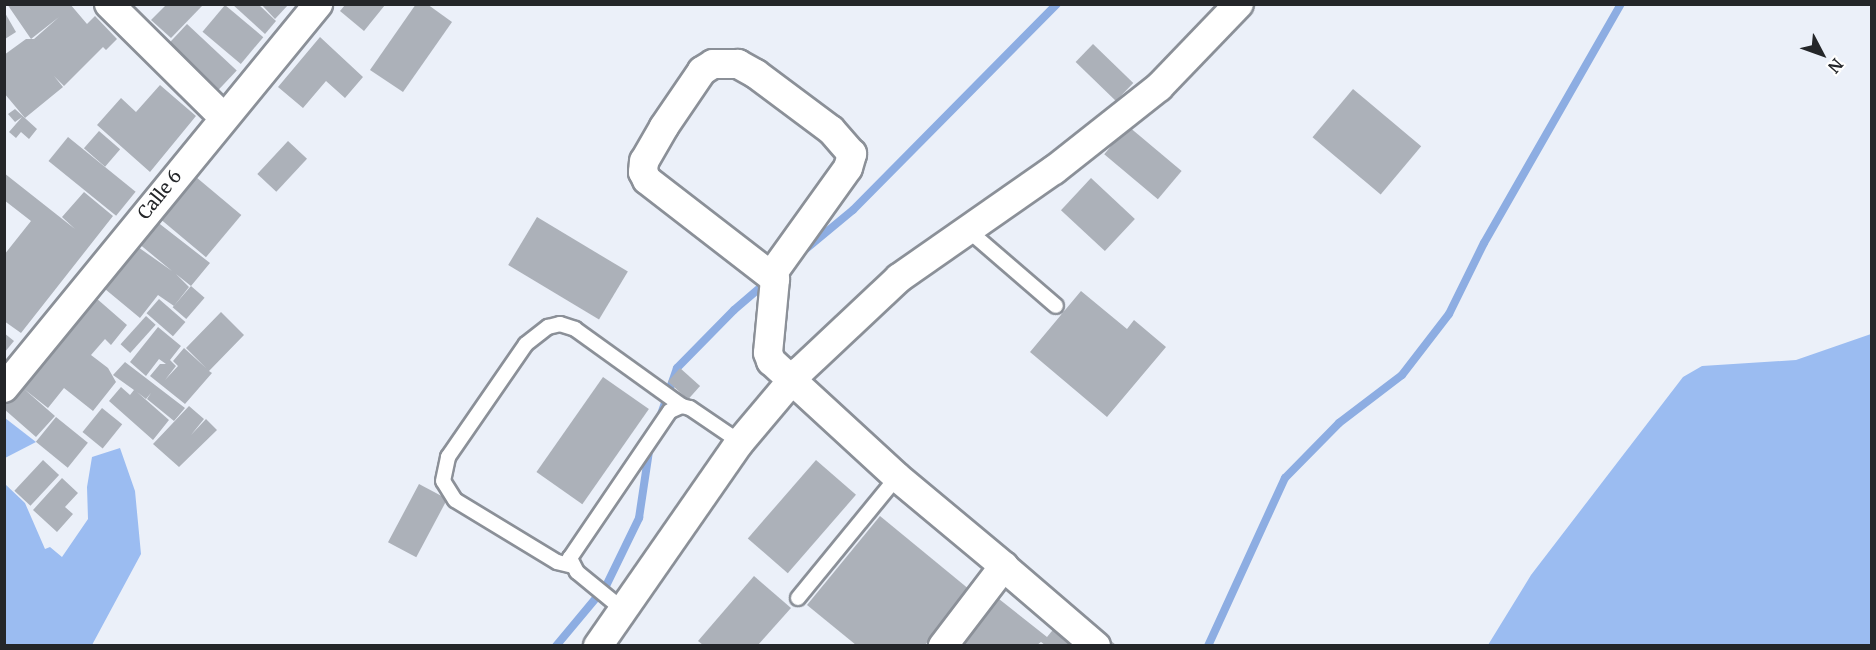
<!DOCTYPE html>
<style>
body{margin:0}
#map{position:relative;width:1876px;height:650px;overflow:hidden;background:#ebf0f9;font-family:Merriweather,serif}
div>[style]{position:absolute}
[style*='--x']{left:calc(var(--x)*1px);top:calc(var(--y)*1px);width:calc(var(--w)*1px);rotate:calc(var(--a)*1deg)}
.forest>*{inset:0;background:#9bbcf1}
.stream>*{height:8px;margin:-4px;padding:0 4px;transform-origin:4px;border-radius:4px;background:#8dade2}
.building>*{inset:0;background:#acb1b9;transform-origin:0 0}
.roads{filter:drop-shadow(2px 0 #8b9098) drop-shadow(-2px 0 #8b9098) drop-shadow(0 2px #8b9098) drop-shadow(0 -2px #8b9098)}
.lane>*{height:14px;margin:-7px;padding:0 7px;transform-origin:7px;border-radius:7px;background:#fff}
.street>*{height:28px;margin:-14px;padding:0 14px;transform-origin:14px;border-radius:14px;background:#fff}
span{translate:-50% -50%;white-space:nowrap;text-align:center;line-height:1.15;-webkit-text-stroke:5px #fff;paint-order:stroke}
.street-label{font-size:18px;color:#242629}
.frame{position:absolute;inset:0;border:6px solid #242629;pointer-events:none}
.north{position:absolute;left:1792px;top:24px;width:60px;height:60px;-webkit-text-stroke:4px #fff;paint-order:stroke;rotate:131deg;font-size:16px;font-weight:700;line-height:24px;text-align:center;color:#242629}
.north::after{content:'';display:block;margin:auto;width:21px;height:27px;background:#242629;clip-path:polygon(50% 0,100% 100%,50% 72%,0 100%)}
</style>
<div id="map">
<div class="forest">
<div style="clip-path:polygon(1871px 334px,1871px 645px,1488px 645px,1531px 575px,1683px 377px,1702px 366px,1796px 360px)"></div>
<div style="clip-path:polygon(5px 418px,36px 442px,5px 458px)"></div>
<div style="clip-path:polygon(120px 448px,135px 491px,141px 554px,92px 645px,5px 645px,5px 484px,25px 503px,45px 549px,50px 547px,62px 557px,88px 519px,87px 487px,92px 457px)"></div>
</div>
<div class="stream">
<div style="--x:801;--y:253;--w:67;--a:-39.6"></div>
<div style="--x:853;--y:210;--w:290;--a:-45.3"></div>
<div style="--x:659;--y:420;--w:55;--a:-70.9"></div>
<div style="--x:677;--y:368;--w:81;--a:-45.5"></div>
<div style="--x:734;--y:310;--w:46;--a:-40.6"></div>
<div style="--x:556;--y:646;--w:78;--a:-50.2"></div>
<div style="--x:606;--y:586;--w:76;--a:-64.1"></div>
<div style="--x:639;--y:518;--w:75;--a:-81.5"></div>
<div style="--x:1208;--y:646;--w:185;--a:-65.4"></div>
<div style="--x:1285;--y:478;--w:77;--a:-45.5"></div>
<div style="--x:1339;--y:423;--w:79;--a:-37.3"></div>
<div style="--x:1402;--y:375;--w:77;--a:-52.4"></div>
<div style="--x:1449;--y:314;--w:79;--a:-63.8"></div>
<div style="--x:1484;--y:243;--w:275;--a:-60.2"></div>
</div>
<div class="building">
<div style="clip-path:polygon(7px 4px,70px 4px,87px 24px,95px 16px,117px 39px,106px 50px,103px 47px,64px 86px,54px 76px,63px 87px,25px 118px,4px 93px,4px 55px,26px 39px,34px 39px,59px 17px,31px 39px)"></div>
<div style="clip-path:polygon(167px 4px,200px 4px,202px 6px,171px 38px,151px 20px)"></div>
<div style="clip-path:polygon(232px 4px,258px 4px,276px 21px,265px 34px)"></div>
<div style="clip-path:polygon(261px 4px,289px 4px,275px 19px)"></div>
<div style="clip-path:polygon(416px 4px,427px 4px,452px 22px,403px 92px,370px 70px)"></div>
<div style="left:225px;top:5px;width:50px;height:35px;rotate:40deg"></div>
<div style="clip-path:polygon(345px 5px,385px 5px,364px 31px,340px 11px)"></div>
<div style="clip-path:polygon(5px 13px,16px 32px,5px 39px)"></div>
<div style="left:187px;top:24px;width:68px;height:28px;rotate:43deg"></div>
<div style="clip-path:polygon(320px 37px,363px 77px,345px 98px,326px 81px,303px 108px,278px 87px)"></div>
<div style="left:1093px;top:44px;width:56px;height:25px;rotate:44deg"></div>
<div style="clip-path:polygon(160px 85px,196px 116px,150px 172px,97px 125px,121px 98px,136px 112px)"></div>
<div style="left:1353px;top:89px;width:89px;height:63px;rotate:40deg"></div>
<div style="clip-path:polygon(15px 109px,37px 129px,29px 139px,21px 132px,16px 138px,9px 132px,22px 117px,15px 122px,8px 114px)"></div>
<div style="left:1128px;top:126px;width:70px;height:37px;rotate:40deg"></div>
<div style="left:99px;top:131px;width:28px;height:23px;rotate:41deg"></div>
<div style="left:68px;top:137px;width:87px;height:31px;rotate:39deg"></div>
<div style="left:288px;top:141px;width:26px;height:45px;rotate:43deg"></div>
<div style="left:190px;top:172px;width:67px;height:55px;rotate:40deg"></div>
<div style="clip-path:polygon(4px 173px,75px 229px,62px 217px,84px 192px,113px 216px,21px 333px,4px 321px,4px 255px,31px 221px,4px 200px)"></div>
<div style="left:1091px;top:178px;width:60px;height:44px;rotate:43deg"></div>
<div style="left:537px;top:217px;width:106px;height:56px;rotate:31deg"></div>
<div style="clip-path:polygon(156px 221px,210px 263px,191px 286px,176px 274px,189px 287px,174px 306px,158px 295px,140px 318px,105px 289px,138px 247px,172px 271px,138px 243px)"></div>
<div style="left:191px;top:286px;width:18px;height:28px;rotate:41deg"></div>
<div style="clip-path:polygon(88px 291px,127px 325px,111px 345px,105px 339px,91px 355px,108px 368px,116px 382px,93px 411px,64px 388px,48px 408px,24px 389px,55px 416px,36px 437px,4px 409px,4px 397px)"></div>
<div style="clip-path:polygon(1081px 291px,1127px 329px,1134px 320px,1166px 347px,1107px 417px,1030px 352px)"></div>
<div style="left:159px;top:299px;width:35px;height:19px;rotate:41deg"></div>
<div style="clip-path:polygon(221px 312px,244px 335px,209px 371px,212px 373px,185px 404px,150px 376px,160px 364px,166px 364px,159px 359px,146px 376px,130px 362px,158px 327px,181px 346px,170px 360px,176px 366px,165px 380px,178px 366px,173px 361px,184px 348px,206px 368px,186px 348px)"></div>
<div style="left:146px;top:316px;width:13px;height:38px;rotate:42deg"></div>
<div style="clip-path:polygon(4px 333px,14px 341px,4px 353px)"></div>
<div style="clip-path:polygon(125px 362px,185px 408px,174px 421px,147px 399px,151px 393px,146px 399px,137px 392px,169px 420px,153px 440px,109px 401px,121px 387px,130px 395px,134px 390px,113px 375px)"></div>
<div style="left:680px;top:368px;width:27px;height:18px;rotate:42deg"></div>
<div style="left:603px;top:377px;width:56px;height:116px;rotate:35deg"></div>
<div style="clip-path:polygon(189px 406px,204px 419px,191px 435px,206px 419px,217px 430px,179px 467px,153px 444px)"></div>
<div style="left:102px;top:408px;width:26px;height:31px;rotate:39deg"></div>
<div style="left:56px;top:417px;width:41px;height:32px;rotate:39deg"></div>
<div style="left:43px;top:460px;width:22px;height:42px;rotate:43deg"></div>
<div style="left:816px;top:460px;width:53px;height:104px;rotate:41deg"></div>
<div style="clip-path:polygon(62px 478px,78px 493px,65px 507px,73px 514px,57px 532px,33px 510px)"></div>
<div style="left:419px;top:484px;width:32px;height:66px;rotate:28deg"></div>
<div style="clip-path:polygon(880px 516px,970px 590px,925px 645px,856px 645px,807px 605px)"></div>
<div style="clip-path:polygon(754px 576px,791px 608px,758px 645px,703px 645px,698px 641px)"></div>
<div style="clip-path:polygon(999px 599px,1047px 637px,1071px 608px,1116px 645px,1045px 645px,1041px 642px,1037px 645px,961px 645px)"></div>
</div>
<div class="roads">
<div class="lane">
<div style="--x:968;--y:230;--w:116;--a:40.8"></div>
<div style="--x:573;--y:566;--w:16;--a:-166"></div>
<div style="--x:557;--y:562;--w:119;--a:-148.7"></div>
<div style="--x:455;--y:500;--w:22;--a:-122"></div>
<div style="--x:443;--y:481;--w:25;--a:-78"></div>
<div style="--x:448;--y:457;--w:137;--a:-55.4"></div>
<div style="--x:526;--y:344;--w:28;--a:-38"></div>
<div style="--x:548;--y:327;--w:12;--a:-14"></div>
<div style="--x:560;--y:324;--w:16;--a:18"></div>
<div style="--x:575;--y:329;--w:132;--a:35.7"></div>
<div style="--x:798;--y:598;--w:156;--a:-50.7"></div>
<div style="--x:621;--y:608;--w:57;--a:-140.7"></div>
<div style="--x:577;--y:572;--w:16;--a:-117"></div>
<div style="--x:570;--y:558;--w:178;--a:-55.8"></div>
<div style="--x:670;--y:411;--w:13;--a:-23"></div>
<div style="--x:682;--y:406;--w:8;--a:14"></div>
<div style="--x:690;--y:408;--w:60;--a:34.2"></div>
</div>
<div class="street">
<div style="--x:109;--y:4;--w:161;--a:44.7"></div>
<div style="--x:772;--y:274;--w:130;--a:-54.4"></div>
<div style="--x:848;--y:168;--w:15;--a:-74"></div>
<div style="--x:852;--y:154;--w:32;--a:-131"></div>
<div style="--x:831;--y:130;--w:94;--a:-143.3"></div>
<div style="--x:756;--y:74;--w:21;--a:-151"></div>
<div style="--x:738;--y:64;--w:25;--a:180"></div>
<div style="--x:713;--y:64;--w:13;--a:148"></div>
<div style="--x:702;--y:71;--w:68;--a:124.2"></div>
<div style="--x:664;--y:127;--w:39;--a:120"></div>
<div style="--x:644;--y:161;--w:11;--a:95"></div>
<div style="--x:643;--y:172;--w:9;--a:63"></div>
<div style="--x:647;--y:180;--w:162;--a:37.7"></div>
<div style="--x:775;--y:279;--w:74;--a:95.4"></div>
<div style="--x:768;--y:353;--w:9;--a:69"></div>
<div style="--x:771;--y:361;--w:171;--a:42.6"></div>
<div style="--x:897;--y:477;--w:139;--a:39.8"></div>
<div style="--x:1004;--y:566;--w:101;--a:127.3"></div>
<div style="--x:4;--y:388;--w:496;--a:-50.7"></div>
<div style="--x:1005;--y:568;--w:120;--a:40.6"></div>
<div style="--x:598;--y:646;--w:249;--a:-55.2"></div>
<div style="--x:740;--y:442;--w:92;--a:-49.9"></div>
<div style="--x:799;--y:372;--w:137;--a:-43.2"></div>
<div style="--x:899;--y:278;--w:189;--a:-34.9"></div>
<div style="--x:1054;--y:170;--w:134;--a:-38.3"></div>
<div style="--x:1159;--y:87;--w:115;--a:-46.1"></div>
</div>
</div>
<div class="street-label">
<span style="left:160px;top:195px;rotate:-51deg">Calle 6</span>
</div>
<div class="frame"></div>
<div class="north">N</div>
</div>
